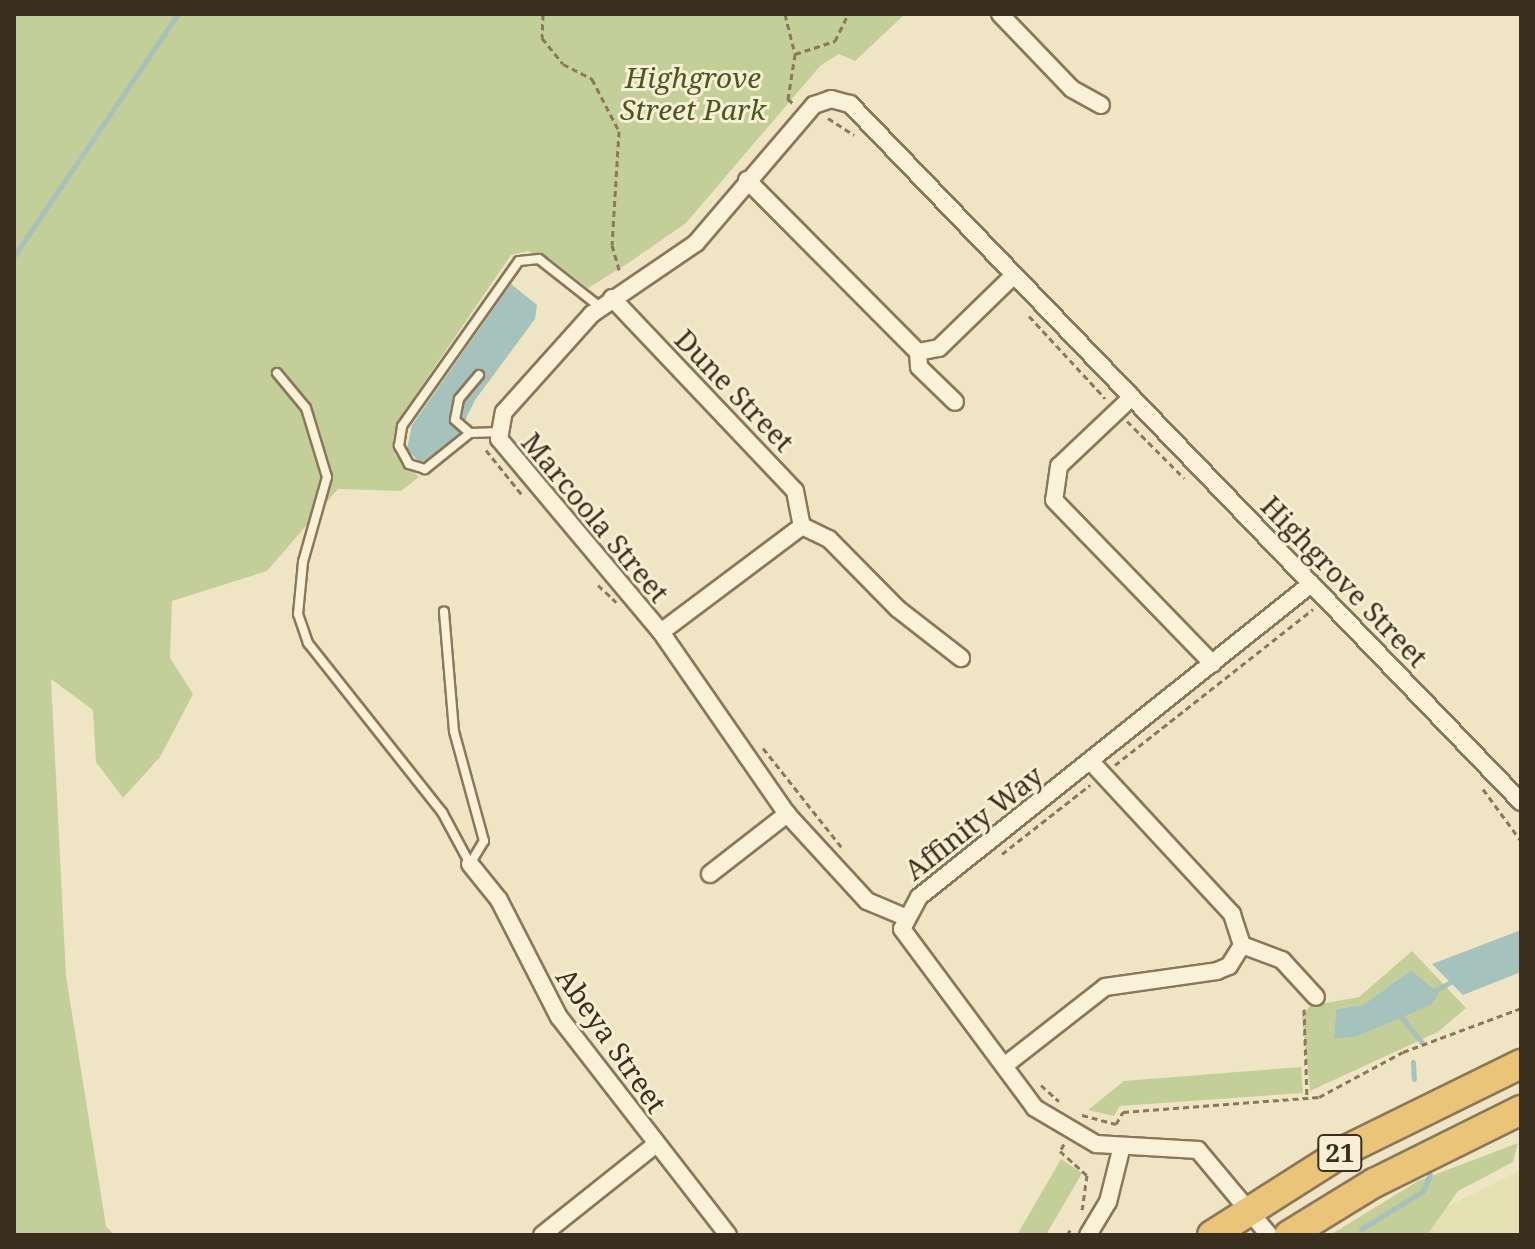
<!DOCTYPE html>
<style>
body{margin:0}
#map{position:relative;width:1535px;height:1249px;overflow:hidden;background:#efe5c4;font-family:"Noto Serif",serif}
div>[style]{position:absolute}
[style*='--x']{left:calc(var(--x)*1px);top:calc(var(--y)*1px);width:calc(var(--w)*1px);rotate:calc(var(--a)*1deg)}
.farmland>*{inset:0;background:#e5e0b2}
.green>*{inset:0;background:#c4ce98}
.water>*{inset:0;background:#a6c2bc}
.stream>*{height:5px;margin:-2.5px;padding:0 2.5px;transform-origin:2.5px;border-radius:2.5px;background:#a6c2bc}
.path>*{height:3px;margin-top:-1.5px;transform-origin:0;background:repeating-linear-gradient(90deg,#8b775a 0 6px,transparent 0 10px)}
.roads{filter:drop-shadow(2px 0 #8b775a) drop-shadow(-2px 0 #8b775a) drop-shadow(0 2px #8b775a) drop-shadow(0 -2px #8b775a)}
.service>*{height:8px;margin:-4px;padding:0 4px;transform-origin:4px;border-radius:4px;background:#faf2d8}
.minor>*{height:16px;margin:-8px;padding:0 8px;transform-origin:8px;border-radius:8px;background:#faf2d8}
.trunk>*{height:28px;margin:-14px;padding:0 14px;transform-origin:14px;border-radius:14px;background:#eac478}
span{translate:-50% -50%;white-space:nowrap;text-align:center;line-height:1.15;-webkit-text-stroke:6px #f6efd4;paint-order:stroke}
.shield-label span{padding:2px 6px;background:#f6efd4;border:2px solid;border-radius:6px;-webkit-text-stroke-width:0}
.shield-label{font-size:26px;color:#3a2e1e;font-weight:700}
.park-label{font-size:28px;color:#485724;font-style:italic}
.street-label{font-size:28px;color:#3a2e1e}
.frame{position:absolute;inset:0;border:16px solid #3a2e1e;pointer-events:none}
</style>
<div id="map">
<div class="farmland">
<div style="clip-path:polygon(1520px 1170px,1521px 1235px,1391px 1235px)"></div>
</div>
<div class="green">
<div style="clip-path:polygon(14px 14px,905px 14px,855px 61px,839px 54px,820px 66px,686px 223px,627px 264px,588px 288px,549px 258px,528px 251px,511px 255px,397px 422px,395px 455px,419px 477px,401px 491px,338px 489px,267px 571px,172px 601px,170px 658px,193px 694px,160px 757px,123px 798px,96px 762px,93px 710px,51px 679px,66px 976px,106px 1226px,114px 1235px,14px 1235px)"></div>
<div style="clip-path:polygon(evenodd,1412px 951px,1466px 1008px,1438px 1032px,1310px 1091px,1302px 1016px,1310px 1006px,1359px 997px,1412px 951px,1411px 970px,1334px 1038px,1336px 1009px,1363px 1005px,1411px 970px)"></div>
<div style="clip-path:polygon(1301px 1067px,1303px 1093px,1120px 1106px,1114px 1116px,1088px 1110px,1124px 1081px)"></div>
<div style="clip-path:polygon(1518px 1143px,1513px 1162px,1458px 1191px,1427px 1235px,1330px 1235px,1418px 1181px)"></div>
<div style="clip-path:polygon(1061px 1159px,1082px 1173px,1046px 1235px,1017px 1235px)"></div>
</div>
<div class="water">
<div style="clip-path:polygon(511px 284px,537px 305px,535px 319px,475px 400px,454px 443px,420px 463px,407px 449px,412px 425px)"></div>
<div style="clip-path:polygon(1521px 930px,1521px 972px,1463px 995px,1432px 964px)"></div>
<div style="clip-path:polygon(1411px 970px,1439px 994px,1431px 1005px,1355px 1037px,1334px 1038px,1336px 1009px,1363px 1005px)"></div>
</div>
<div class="stream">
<div style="--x:14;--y:256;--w:292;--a:-55.9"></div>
<div style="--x:1430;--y:993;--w:30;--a:-28"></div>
<div style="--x:1398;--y:1013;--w:38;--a:51"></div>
<div style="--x:1413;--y:1062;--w:17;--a:87"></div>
<div style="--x:1361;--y:1229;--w:73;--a:-31.5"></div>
<div style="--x:1423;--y:1191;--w:18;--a:-68"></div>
</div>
<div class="path">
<div style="--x:543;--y:14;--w:24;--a:92"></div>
<div style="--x:542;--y:38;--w:33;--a:51"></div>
<div style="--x:563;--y:64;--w:33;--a:27"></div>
<div style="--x:592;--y:79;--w:59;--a:62.6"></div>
<div style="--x:619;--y:131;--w:114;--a:93.5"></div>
<div style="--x:612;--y:245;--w:29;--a:74"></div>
<div style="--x:785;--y:14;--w:41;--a:76"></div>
<div style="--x:795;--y:54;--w:46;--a:98.8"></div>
<div style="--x:788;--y:99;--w:8;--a:40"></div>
<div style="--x:795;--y:54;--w:42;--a:-18"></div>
<div style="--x:835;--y:41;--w:30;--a:-64"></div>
<div style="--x:828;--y:118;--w:31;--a:33"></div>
<div style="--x:1029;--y:316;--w:112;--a:47.2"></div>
<div style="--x:1127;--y:421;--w:81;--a:45"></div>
<div style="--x:486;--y:450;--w:59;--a:51.2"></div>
<div style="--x:598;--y:585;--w:25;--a:43"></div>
<div style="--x:763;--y:748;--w:129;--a:51.6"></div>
<div style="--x:1115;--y:765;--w:252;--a:-38.2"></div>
<div style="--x:1483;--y:789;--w:64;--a:53.8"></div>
<div style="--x:1002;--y:854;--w:112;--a:-38.1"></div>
<div style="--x:1304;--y:1009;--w:89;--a:88.1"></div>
<div style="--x:1041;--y:1085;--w:24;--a:42"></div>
<div style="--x:1082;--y:1115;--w:35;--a:15"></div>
<div style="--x:1116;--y:1124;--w:14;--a:-60"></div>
<div style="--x:1123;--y:1112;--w:197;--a:-4.4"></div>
<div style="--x:1319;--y:1097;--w:95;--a:-28.2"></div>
<div style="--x:1403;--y:1052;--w:126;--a:-20.4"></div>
<div style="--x:1064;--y:1144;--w:8;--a:120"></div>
<div style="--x:1060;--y:1151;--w:36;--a:42"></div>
<div style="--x:1087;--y:1175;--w:35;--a:98"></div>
<div style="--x:1067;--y:1235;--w:9;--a:-58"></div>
</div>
<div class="roads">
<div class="service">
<div style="--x:277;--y:373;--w:45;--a:50.4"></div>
<div style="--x:306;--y:408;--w:72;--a:73.1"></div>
<div style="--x:327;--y:477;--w:88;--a:105.8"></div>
<div style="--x:303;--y:562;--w:52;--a:95.5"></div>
<div style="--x:298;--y:614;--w:31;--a:71"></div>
<div style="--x:308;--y:643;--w:216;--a:51.6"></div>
<div style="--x:442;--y:812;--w:59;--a:61.7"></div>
<div style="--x:470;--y:864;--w:27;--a:-59"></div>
<div style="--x:484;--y:841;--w:114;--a:-105.3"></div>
<div style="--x:454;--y:731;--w:120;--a:-94.8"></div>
<div style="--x:479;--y:375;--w:31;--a:130"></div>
<div style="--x:459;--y:399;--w:21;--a:101"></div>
<div style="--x:455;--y:420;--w:20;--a:41"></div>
<div style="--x:470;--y:433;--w:30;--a:-2"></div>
<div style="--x:470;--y:433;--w:58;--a:141.3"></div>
<div style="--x:425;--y:469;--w:17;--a:-163"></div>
<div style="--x:409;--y:464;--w:21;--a:-119"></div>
<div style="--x:399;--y:446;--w:20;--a:-81"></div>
<div style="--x:402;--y:426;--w:202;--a:-54.7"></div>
<div style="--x:519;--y:261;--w:20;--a:-6"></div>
<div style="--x:539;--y:259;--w:78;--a:38.2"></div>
</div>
<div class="minor">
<div style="--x:1000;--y:14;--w:104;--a:46.2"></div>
<div style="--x:1072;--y:89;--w:33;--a:29"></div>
<div style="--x:747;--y:180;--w:243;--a:45.2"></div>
<div style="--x:918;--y:352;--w:21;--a:-11"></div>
<div style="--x:939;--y:348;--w:105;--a:-44.2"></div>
<div style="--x:612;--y:298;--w:266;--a:46.5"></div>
<div style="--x:795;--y:491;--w:36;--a:79"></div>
<div style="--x:918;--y:352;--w:15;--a:86"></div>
<div style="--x:919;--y:367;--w:50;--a:44.2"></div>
<div style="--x:1132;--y:397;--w:100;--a:136.6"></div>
<div style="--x:1059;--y:466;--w:34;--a:98"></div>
<div style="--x:1054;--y:500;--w:228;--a:45.9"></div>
<div style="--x:661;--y:632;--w:176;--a:-36.9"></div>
<div style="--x:802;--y:526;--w:30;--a:26"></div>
<div style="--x:829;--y:539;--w:98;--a:45.4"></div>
<div style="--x:898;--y:609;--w:80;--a:37.9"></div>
<div style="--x:470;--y:864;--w:46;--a:51.1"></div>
<div style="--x:499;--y:900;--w:131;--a:62.9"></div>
<div style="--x:559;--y:1017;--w:276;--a:52.2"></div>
<div style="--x:710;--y:874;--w:98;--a:-37.9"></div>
<div style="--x:905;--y:917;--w:41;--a:-157.2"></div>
<div style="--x:867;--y:901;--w:118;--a:-132.6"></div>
<div style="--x:787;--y:814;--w:221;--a:-124.7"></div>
<div style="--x:661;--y:632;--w:252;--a:-130"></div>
<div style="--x:499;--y:439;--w:27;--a:-80"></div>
<div style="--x:504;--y:412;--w:132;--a:-48.1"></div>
<div style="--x:592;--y:314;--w:126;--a:-34.3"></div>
<div style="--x:696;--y:243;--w:182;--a:-49.5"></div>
<div style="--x:814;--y:105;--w:18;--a:-19"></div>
<div style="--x:831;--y:99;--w:20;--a:15"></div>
<div style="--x:850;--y:104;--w:968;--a:46.13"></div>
<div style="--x:1242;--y:945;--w:43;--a:20.6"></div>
<div style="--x:1282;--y:960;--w:50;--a:47.4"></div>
<div style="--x:1004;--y:1066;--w:128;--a:-38"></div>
<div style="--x:1105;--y:987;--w:113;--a:-8.1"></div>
<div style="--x:1217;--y:971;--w:13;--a:-23"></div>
<div style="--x:1229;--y:966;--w:25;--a:-58"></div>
<div style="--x:1242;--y:945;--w:33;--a:-108"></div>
<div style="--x:1232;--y:914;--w:207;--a:-132.8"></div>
<div style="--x:542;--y:1235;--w:144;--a:-38.5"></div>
<div style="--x:1088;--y:1235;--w:39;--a:-59"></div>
<div style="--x:1108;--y:1202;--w:54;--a:-76"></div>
<div style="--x:1269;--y:1235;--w:111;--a:-129.9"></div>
<div style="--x:1198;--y:1150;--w:102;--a:-176.6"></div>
<div style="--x:1096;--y:1144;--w:71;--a:-149.5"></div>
<div style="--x:1035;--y:1108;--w:223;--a:-126.6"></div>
<div style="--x:902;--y:929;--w:36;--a:-62"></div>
<div style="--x:919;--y:897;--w:502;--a:-38.61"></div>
</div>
<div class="trunk">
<div style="--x:1212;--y:1235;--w:159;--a:-32.4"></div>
<div style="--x:1346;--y:1150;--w:195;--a:-26.2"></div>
<div style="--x:1289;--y:1235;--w:100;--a:-31.5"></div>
<div style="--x:1374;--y:1183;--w:164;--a:-26.4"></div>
</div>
</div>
<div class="shield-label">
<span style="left:1340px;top:1153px">21</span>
</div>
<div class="park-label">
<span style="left:693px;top:93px">Highgrove<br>Street Park</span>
</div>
<div class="street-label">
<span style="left:735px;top:390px;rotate:46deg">Dune Street</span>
<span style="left:596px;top:517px;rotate:50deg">Marcoola Street</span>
<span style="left:1345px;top:581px;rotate:46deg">Highgrove Street</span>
<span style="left:973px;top:822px;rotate:-38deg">Affinity Way</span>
<span style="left:612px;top:1040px;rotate:55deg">Abeya Street</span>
</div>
<div class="frame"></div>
</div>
